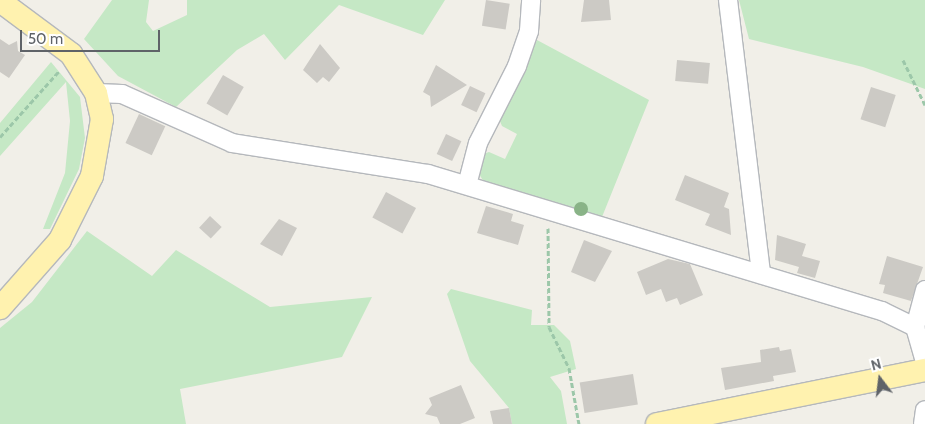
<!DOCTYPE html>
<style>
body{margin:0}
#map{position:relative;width:925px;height:424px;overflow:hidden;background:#f1efe8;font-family:Cabin,sans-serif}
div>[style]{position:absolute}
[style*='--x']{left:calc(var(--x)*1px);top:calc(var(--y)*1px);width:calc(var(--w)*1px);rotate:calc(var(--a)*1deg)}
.green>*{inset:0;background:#c5e8c5}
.building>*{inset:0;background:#cccac5;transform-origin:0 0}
.path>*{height:3px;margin-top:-1.5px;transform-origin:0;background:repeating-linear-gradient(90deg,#9cc7a9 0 5px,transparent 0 7.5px)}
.roads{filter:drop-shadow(1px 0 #b5b8bc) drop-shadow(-1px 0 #b5b8bc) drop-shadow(0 1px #b5b8bc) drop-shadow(0 -1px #b5b8bc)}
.minor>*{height:18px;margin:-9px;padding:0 9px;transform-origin:9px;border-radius:9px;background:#fff}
.major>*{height:22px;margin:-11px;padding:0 11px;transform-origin:11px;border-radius:11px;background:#fff2af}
.trees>*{width:14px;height:14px;margin:-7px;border-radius:50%;background:#89b387}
span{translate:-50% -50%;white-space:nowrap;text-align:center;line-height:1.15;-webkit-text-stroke:5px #fff;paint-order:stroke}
.north{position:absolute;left:855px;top:354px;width:50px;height:50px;-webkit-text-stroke:4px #fff;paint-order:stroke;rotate:345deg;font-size:14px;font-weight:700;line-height:20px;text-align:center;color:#5f6368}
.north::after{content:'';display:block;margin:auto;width:18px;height:22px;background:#5f6368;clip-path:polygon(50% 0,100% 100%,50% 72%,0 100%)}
.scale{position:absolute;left:20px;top:30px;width:140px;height:22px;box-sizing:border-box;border:2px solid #5f6368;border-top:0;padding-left:6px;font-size:15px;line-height:18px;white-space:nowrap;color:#5f6368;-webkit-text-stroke:4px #fff;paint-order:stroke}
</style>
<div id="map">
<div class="green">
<div style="clip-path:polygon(112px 0,149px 0,146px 22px,153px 31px,187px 15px,187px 0,445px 0,423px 35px,339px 5px,285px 60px,264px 34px,237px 50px,176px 107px,118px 76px,84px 39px)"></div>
<div style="clip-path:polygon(739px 0,925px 0,925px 89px,863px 67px,749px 39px)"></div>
<div style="clip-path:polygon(537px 40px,649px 100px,602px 217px,484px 182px,479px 174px,483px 154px,489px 152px,505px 159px,517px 134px,502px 126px,499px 119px)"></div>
<div style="clip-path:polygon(51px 62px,80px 97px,85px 138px,79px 169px,50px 229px,43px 229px,65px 173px,70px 121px,66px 82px,0 156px,0 123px)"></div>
<div style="clip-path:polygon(87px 231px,152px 276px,176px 250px,270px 307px,372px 297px,342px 357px,180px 389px,186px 424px,0 424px,0 328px,32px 302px)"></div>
<div style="clip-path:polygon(451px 289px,532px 310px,531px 325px,554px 325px,570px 341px,576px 369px,550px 377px,561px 391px,567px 424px,512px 424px,509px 408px,470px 361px,447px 294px)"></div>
</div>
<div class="building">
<div style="left:486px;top:0;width:24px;height:26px;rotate:9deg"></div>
<div style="clip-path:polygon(584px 0,609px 0,611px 20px,581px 22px)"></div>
<div style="clip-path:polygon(0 39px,9px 45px,17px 41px,18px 51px,25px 55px,9px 78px,0 72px)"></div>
<div style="clip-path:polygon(320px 44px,340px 68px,329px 82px,323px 77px,317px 83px,303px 70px)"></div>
<div style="left:677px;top:60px;width:33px;height:21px;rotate:5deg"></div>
<div style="clip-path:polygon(436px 65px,467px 85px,431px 107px,430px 96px,423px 92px)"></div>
<div style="left:223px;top:75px;width:24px;height:33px;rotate:30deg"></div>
<div style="left:470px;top:86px;width:17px;height:21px;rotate:25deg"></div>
<div style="left:871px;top:87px;width:26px;height:34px;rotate:18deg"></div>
<div style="left:139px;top:114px;width:29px;height:32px;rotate:25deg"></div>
<div style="left:446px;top:134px;width:17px;height:22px;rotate:25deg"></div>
<div style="clip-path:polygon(685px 175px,729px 193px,724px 207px,729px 209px,731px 235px,705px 225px,710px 214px,675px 200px)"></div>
<div style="left:386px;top:192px;width:34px;height:29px;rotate:28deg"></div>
<div style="clip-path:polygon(486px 206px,513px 214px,511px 221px,524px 225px,518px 245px,477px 233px)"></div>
<div style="left:210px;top:216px;width:16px;height:16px;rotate:43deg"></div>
<div style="clip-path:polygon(279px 219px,297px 228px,282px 256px,260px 244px)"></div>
<div style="clip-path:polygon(777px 235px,806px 244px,802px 256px,820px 261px,815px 278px,797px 273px,799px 267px,775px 260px)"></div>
<div style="clip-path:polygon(584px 240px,612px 251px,595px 282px,571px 272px)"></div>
<div style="clip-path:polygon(887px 256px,923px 267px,911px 301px,883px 293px,885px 285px,879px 284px)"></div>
<div style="clip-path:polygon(668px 259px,690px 264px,703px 295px,680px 305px,677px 298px,666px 302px,661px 289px,646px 295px,637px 272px)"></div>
<div style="clip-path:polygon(779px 347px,780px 351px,791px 349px,796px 372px,773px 376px,774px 381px,725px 390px,721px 368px,761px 362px,760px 350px)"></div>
<div style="left:633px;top:374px;width:31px;height:54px;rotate:81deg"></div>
<div style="clip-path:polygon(461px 385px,475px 418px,460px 424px,440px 424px,437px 417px,425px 414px,432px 405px,429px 398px)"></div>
<div style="clip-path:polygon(509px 408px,512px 424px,493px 424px,490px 411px)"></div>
</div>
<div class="path">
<div style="--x:903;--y:60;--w:50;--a:63.9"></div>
<div style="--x:0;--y:137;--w:89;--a:-48.2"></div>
<div style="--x:548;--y:228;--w:99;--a:89.4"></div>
<div style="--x:549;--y:327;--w:46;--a:64"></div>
<div style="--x:569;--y:368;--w:57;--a:79.9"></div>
</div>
<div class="roads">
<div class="minor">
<div style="--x:728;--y:0;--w:276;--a:83.1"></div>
<div style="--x:96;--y:93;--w:26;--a:2"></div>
<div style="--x:122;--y:94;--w:120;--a:24"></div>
<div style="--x:232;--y:143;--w:198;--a:9"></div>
<div style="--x:428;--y:174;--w:474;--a:16.8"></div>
<div style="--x:882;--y:311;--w:37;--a:26"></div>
<div style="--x:467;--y:185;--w:43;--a:-75.3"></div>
<div style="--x:478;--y:143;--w:86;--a:-63.1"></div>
<div style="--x:517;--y:66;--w:37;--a:-71"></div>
<div style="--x:529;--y:31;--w:31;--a:-86"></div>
<div style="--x:925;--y:290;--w:38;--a:105"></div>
<div style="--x:915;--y:327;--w:37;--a:74"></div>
<div style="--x:923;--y:424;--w:14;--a:-82"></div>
</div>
<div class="major">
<div style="--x:0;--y:1;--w:89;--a:36.7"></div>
<div style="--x:71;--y:54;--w:46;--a:57.3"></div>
<div style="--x:96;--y:93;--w:27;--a:77"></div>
<div style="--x:102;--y:119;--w:58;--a:100"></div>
<div style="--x:92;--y:176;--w:72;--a:116.6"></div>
<div style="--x:60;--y:240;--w:91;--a:131.4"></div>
<div style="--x:657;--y:424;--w:273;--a:-11.4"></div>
</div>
</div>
<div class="trees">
<div style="left:581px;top:209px"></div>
</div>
<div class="north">N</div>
<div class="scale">50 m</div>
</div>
